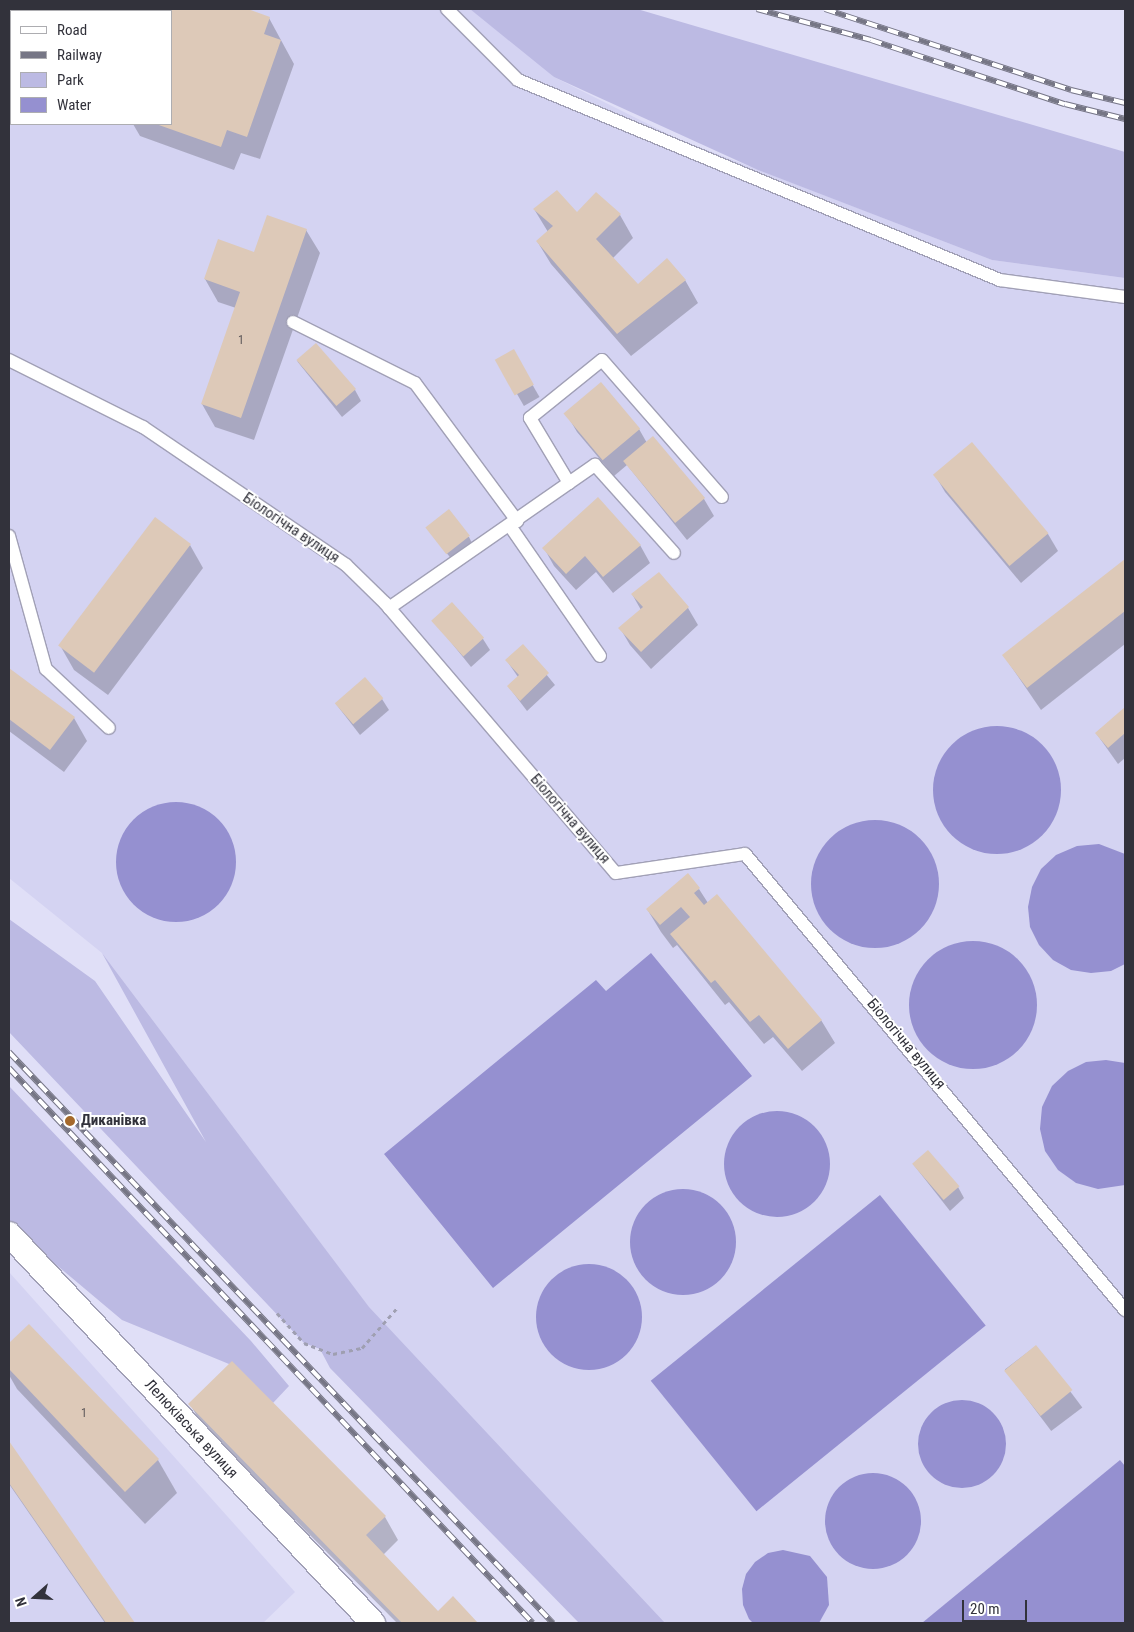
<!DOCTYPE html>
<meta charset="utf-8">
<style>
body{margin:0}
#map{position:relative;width:1134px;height:1632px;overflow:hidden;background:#e0dff7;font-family:"Roboto Condensed",sans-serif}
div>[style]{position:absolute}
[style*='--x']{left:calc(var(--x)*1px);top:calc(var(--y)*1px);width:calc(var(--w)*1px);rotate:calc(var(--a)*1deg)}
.built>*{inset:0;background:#d4d3f2}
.green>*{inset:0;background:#bcbae3}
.water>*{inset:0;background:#9590d0;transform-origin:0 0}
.round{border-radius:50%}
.shadow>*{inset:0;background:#0003;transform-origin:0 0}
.building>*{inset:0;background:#ddc9b8;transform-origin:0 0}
.path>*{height:3px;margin-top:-1.5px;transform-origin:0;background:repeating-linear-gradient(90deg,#9f9fb1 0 4px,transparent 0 8px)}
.roads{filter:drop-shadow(1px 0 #a1a0b6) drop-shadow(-1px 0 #a1a0b6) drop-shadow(0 1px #a1a0b6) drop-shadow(0 -1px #a1a0b6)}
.service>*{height:12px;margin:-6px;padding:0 6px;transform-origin:6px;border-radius:6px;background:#fff}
.minor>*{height:24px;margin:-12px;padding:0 12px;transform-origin:12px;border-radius:12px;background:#fff}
.rail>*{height:5.5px;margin-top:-2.75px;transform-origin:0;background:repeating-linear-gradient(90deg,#fff 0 11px,#767685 0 22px);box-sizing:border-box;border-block:1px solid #767685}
.dots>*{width:14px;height:14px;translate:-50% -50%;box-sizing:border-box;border:2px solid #fff;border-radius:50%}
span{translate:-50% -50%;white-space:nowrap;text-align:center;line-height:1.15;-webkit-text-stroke:4px #fff;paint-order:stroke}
.number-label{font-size:12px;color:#5d585a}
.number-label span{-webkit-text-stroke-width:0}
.street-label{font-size:15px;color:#32323b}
.poi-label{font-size:15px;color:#32323b;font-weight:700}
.left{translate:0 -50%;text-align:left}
.frame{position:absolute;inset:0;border:10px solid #32323b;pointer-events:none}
.legend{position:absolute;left:10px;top:10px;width:162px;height:115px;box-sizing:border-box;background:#fff;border:1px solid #adadb1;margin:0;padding:6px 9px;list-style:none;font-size:15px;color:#32323b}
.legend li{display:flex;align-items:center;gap:10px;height:25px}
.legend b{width:25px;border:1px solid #adadb1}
.north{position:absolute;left:10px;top:1572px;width:50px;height:50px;-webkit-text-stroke:4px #fff;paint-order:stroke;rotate:251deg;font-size:14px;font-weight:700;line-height:20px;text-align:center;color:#32323b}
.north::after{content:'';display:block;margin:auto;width:18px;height:22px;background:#32323b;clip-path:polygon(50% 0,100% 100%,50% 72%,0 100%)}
.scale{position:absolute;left:962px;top:1600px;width:65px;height:22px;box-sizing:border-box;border:2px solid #32323b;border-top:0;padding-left:6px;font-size:15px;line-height:18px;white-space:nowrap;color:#32323b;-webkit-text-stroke:4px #fff;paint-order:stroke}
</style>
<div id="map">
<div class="built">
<div style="clip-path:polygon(evenodd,9px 9px,482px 9px,554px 77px,676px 138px,992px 260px,1125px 278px,1125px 1623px,664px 1623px,376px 1317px,102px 953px,9px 878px,9px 9px,11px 11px,171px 11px,171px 124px,11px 124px,11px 11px)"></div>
<div style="clip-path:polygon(9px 1272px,295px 1592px,263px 1623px,9px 1623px)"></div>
</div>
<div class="green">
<div style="clip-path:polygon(470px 9px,637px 9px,1125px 152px,1125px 278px,992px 260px,758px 170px,554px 77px)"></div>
<div style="clip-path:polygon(9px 919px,95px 981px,206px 1142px,102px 953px,369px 1307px,665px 1623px,579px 1623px,330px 1368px,320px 1349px,304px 1343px,9px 1032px)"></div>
<div style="clip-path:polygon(9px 1086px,251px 1341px,289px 1386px,273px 1403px,229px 1364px,122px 1320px,9px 1225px)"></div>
</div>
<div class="water">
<div class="round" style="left:933px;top:726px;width:128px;height:128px"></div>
<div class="round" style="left:116px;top:802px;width:120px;height:120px"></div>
<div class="round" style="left:811px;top:820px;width:128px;height:128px"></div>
<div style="clip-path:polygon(1099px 844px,1125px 854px,1125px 964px,1111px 971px,1091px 973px,1071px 970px,1053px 960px,1039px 945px,1030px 927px,1028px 907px,1032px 887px,1041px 869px,1056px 855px,1077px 846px)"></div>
<div class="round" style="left:909px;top:941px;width:128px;height:128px"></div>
<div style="clip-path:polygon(651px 953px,752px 1076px,493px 1288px,384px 1154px,596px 980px,606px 991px)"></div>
<div style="clip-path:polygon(1106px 1060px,1125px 1063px,1125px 1185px,1098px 1189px,1076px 1183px,1058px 1170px,1045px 1151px,1040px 1129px,1042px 1107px,1052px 1086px,1068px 1071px,1086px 1062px)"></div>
<div class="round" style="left:724px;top:1111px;width:106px;height:106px"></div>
<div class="round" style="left:630px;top:1189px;width:106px;height:106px"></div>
<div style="left:880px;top:1195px;width:168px;height:295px;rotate:51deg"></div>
<div class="round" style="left:536px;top:1264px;width:106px;height:106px"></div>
<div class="round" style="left:918px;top:1400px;width:88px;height:88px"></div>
<div style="clip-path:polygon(1120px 1460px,1125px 1466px,1125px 1623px,922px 1623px)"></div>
<div class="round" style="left:825px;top:1473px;width:96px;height:96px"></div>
<div style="clip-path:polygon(783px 1550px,810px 1556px,827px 1577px,829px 1605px,819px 1623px,753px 1623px,749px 1619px,743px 1605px,742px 1589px,746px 1574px,755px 1562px,768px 1553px)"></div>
</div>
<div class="shadow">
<div style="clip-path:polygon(144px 9px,244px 9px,269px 18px,294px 64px,260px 159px,241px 153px,234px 170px,140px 136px,133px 124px,171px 124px,171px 11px,143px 11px)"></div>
<div style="clip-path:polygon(534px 209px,620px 215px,633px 238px,612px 259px,638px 285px,685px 280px,698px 303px,631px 356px,551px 264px,537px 241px,548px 232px)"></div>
<div style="clip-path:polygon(306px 230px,320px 253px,254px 440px,215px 427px,202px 404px,236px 308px,218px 302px,205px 279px)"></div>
<div style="left:513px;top:351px;width:53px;height:18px;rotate:60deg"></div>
<div style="clip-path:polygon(297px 361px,355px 390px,361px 401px,342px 417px)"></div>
<div style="clip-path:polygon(567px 415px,639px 429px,647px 443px,653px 438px,704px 499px,714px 516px,687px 540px,627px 465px,614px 476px,577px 432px)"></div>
<div style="clip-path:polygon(972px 444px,1048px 534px,1058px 551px,1021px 583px,945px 492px,935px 475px)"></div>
<div style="clip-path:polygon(428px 529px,469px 537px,475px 549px,456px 565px)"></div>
<div style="clip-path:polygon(190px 545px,203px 568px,108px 695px,74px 670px,61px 647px)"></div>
<div style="clip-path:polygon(640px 545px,650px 563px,613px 593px,596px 572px,576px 590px,554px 566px,544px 548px)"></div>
<div style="clip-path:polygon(1125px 561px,1125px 644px,1041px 710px,1004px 656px)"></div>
<div style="clip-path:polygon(659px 574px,688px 608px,698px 625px,651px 669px,630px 645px,620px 628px,641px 610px,632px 594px)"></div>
<div style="clip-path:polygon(433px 620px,483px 639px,490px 650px,471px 667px)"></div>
<div style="clip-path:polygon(523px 646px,555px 685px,527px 711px,508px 686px,518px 677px,507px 661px)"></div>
<div style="clip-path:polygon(9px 669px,74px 718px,87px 741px,64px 772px,9px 731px)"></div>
<div style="clip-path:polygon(382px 699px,389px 710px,360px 735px,336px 704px)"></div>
<div style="clip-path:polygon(1125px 708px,1125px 758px,1118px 764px,1096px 733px)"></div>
<div style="clip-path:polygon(699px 889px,708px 903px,821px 1020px,835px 1043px,802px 1071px,773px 1037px,764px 1044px,729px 1002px,725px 1005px,677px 945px,673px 948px,661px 932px,647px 909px)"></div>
<div style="clip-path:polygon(913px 1164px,958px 1187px,964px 1198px,950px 1211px)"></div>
<div style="clip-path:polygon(29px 1325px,158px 1460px,177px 1493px,145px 1524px,17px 1389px,9px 1375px,9px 1345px)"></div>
<div style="left:1036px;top:1346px;width:77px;height:39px;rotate:53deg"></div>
<div style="clip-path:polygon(190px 1404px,385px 1517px,398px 1540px,383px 1555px,438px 1613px,453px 1598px,477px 1623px,397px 1623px,203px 1427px)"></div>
<div style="clip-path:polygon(9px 1443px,134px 1623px,105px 1623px,9px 1484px)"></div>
</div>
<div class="building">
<div style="clip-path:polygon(143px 9px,248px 9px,270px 17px,264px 34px,281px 40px,247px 137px,227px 130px,221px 147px,156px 124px,171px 124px,171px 11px,142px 11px)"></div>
<div style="clip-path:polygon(557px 190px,577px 212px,596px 192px,621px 214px,596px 239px,638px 284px,667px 258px,686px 280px,617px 334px,536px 241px,553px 226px,533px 209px)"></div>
<div style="clip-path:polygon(267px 215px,307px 229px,241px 418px,201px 404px,240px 292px,204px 279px,218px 239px,254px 252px)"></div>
<div style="left:316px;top:343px;width:61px;height:26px;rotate:49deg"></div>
<div style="left:514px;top:349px;width:41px;height:22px;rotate:61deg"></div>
<div style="left:601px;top:382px;width:61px;height:49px;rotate:50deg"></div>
<div style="left:653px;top:436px;width:81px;height:39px;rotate:50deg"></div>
<div style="left:972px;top:442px;width:119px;height:51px;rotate:50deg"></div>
<div style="clip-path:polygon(598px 497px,641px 545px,603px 577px,585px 556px,566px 574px,542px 548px)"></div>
<div style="left:449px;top:509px;width:34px;height:30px;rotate:52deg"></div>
<div style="left:155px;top:517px;width:45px;height:161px;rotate:37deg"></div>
<div style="clip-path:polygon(1125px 559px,1125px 611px,1027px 688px,1002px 655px)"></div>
<div style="clip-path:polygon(659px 572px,689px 607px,641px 652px,618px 628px,643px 607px,631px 594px)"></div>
<div style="left:452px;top:602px;width:48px;height:28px;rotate:48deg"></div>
<div style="clip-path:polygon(523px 644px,549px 673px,520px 701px,507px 686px,519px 675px,505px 660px)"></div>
<div style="clip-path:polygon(9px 668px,75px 717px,50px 750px,9px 719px)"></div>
<div style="left:365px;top:677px;width:28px;height:40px;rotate:49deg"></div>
<div style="clip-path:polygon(1125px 707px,1125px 733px,1108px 748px,1095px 733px)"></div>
<div style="clip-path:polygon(688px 873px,700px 888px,694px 893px,704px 905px,717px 894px,822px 1020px,788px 1049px,759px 1015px,750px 1022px,715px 980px,711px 983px,670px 934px,690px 917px,681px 907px,660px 925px,646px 909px)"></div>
<div style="left:928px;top:1150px;width:48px;height:21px;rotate:49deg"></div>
<div style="clip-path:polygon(29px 1324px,159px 1459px,125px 1492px,9px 1369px,9px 1343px)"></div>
<div style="left:1036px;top:1345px;width:58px;height:41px;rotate:51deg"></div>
<div style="clip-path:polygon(232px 1361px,386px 1516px,366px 1535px,438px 1611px,453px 1596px,478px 1623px,402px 1623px,188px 1404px)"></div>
<div style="clip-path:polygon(9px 1441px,135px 1623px,106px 1623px,9px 1483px)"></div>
</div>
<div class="path">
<div style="--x:277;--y:1313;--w:40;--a:48"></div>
<div style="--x:304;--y:1343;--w:31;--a:21"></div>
<div style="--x:333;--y:1354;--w:30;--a:-12"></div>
<div style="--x:362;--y:1348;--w:53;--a:-48.8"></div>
</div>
<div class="roads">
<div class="service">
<div style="--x:447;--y:9;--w:100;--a:45"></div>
<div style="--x:518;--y:80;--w:522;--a:22.54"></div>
<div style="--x:1000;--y:280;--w:126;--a:7.7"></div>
<div style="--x:293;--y:322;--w:136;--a:26.6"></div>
<div style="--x:415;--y:383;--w:172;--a:53.5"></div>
<div style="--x:9;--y:360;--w:150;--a:26.6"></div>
<div style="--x:143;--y:427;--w:245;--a:34.2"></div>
<div style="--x:346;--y:565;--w:54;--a:44.3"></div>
<div style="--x:385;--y:603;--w:355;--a:49.5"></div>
<div style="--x:616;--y:873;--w:130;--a:-8.4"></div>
<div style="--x:745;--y:854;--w:594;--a:50.19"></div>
<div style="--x:569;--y:483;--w:76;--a:-121"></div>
<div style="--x:530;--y:418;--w:92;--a:-38.9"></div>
<div style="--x:602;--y:360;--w:182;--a:48.8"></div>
<div style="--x:510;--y:526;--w:158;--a:55.3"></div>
<div style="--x:9;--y:536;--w:138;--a:74.5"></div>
<div style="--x:46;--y:669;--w:86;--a:43.1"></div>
<div style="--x:389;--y:608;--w:251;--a:-34.8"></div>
<div style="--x:595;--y:465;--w:118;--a:48.1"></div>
</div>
<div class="minor">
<div style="--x:9;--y:1234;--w:533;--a:46.9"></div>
</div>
</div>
<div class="rail">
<div style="--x:757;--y:9;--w:118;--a:15.2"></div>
<div style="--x:871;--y:40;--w:204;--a:18.3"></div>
<div style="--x:1065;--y:104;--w:62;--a:14"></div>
<div style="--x:825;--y:9;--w:259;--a:18.2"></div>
<div style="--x:1071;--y:90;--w:56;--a:13.5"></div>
<div style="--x:9;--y:1052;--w:789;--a:46.39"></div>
<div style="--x:9;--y:1068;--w:763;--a:46.65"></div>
</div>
<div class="dots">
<div style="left:70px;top:1121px;background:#a5692b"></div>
</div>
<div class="number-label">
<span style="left:241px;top:341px">1</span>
<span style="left:84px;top:1414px">1</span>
</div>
<div class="street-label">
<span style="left:291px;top:528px;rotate:34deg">Біологічна вулиця</span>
<span style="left:570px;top:819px;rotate:49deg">Біологічна вулиця</span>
<span style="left:906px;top:1044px;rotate:50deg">Біологічна вулиця</span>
<span style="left:191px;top:1429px;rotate:47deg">Лелюківська вулиця</span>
</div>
<div class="poi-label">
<span class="left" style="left:81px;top:1121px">Диканівка</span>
</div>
<div class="frame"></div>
<ul class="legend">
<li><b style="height:6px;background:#fff"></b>Road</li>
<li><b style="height:6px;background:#767685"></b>Railway</li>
<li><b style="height:14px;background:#bcbae3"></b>Park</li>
<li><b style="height:14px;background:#9590d0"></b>Water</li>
</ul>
<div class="north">N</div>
<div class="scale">20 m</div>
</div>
